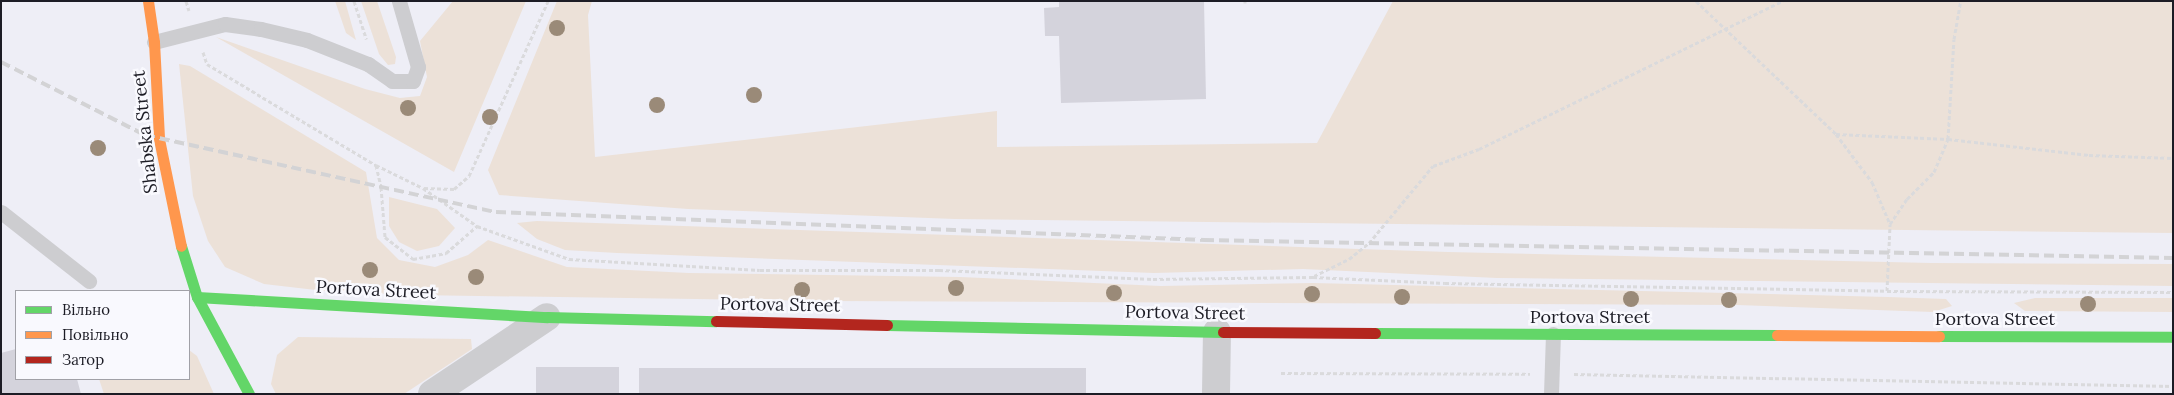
<!DOCTYPE html>
<meta charset="utf-8">
<style>
body{margin:0}
#map{position:relative;width:2174px;height:395px;overflow:hidden;background:#eeeef6;font-family:Lora,serif}
div>[style]{position:absolute}
[style*='--x']{left:calc(var(--x)*1px);top:calc(var(--y)*1px);width:calc(var(--w)*1px);rotate:calc(var(--a)*1deg)}
.green>*{inset:0;background:#ece1d8}
.building>*{inset:0;background:#d4d3dc;transform-origin:0 0}
.path>*{height:3px;margin-top:-1.5px;transform-origin:0;background:repeating-linear-gradient(90deg,#dadadc 0 4px,transparent 0 6.5px)}
.lane>*{height:15px;margin:-7.5px;padding:0 7.5px;transform-origin:7.5px;border-radius:7.5px;background:#cdcdd0}
.street>*{height:28px;margin:-14px;padding:0 14px;transform-origin:14px;border-radius:14px;background:#cdcdd0}
.fast>*{height:11px;margin:-5.5px;padding:0 5.5px;transform-origin:5.5px;border-radius:5.5px;background:#63d668}
.slow>*{height:11px;margin:-5.5px;padding:0 5.5px;transform-origin:5.5px;border-radius:5.5px;background:#ff974d}
.jam>*{height:11px;margin:-5.5px;padding:0 5.5px;transform-origin:5.5px;border-radius:5.5px;background:#b3261e}
.rail>*{height:4px;margin-top:-2px;transform-origin:0;background:repeating-linear-gradient(90deg,#d3d3d5 0 10px,transparent 0 15px)}
.trees>*{width:16px;height:16px;margin:-8px;border-radius:50%;background:#9a8a78}
span{translate:-50% -50%;white-space:nowrap;text-align:center;line-height:1.15;-webkit-text-stroke:5px #f9f9fe;paint-order:stroke}
.street-label{font-size:18px;color:#1c1c25}
.frame{position:absolute;inset:0;border:2px solid #1c1c25;pointer-events:none}
.legend{position:absolute;left:15px;top:290px;width:175px;height:90px;box-sizing:border-box;background:#f9f9fe;border:1px solid #a1a1a7;margin:0;padding:6px 9px;list-style:none;font-size:15px;color:#1c1c25}
.legend li{display:flex;align-items:center;gap:10px;height:25px}
.legend b{width:25px;border:1px solid #a1a1a7}
</style>
<div id="map">
<div class="green">
<div style="clip-path:polygon(335px 1px,345px 1px,356px 40px,346px 33px)"></div>
<div style="clip-path:polygon(361px 1px,377px 1px,396px 57px,395px 64px,388px 65px,379px 54px)"></div>
<div style="clip-path:polygon(453px 1px,526px 1px,454px 172px,216px 37px,365px 89px,400px 98px,420px 96px,427px 77px,420px 41px)"></div>
<div style="clip-path:polygon(557px 1px,592px 1px,588px 15px,595px 157px,997px 111px,997px 147px,1317px 143px,1393px 1px,2173px 1px,2173px 233px,955px 219px,688px 209px,499px 195px,488px 170px)"></div>
<div style="clip-path:polygon(179px 64px,190px 66px,366px 172px,377px 238px,399px 260px,435px 267px,468px 255px,488px 240px,567px 267px,689px 273px,960px 277px,1161px 286px,1313px 283px,1888px 297px,1946px 299px,1952px 306px,1933px 312px,1737px 305px,827px 301px,414px 295px,333px 292px,264px 284px,225px 267px,208px 241px,193px 196px)"></div>
<div style="clip-path:polygon(389px 197px,437px 209px,455px 228px,439px 246px,417px 251px,399px 242px,389px 226px)"></div>
<div style="clip-path:polygon(537px 221px,1448px 252px,1931px 263px,2173px 264px,2173px 286px,1497px 278px,1303px 269px,1154px 273px,617px 253px,565px 250px,537px 239px,517px 223px)"></div>
<div style="clip-path:polygon(2035px 298px,2173px 298px,2173px 312px,2025px 311px,2014px 303px)"></div>
<div style="clip-path:polygon(298px 337px,471px 339px,472px 349px,404px 394px,276px 394px,271px 384px,277px 355px)"></div>
<div style="clip-path:polygon(189px 350px,197px 356px,214px 394px,104px 394px,99px 379px,189px 379px)"></div>
</div>
<div class="building">
<div style="clip-path:polygon(1059px 1px,1204px 1px,1206px 99px,1061px 103px,1059px 36px,1045px 36px,1044px 8px,1059px 7px)"></div>
<div style="clip-path:polygon(16px 349px,16px 379px,77px 379px,81px 394px,1px 394px,1px 353px)"></div>
<div style="left:536px;top:367px;width:83px;height:27px"></div>
<div style="left:639px;top:368px;width:447px;height:26px"></div>
</div>
<div class="path">
<div style="--x:186;--y:1;--w:10;--a:73"></div>
<div style="--x:354;--y:1;--w:40;--a:72"></div>
<div style="--x:1245;--y:1;--w:2;--a:90"></div>
<div style="--x:1696;--y:1;--w:193;--a:43.5"></div>
<div style="--x:1836;--y:134;--w:60;--a:53.1"></div>
<div style="--x:1872;--y:182;--w:46;--a:66.8"></div>
<div style="--x:203;--y:52;--w:13;--a:72"></div>
<div style="--x:207;--y:64;--w:197;--a:30.9"></div>
<div style="--x:376;--y:165;--w:52;--a:26.1"></div>
<div style="--x:423;--y:188;--w:66;--a:35.1"></div>
<div style="--x:477;--y:226;--w:98;--a:19.7"></div>
<div style="--x:569;--y:259;--w:191;--a:3.3"></div>
<div style="--x:760;--y:270;--w:179;--a:0"></div>
<div style="--x:939;--y:270;--w:214;--a:2.4"></div>
<div style="--x:1153;--y:279;--w:160;--a:-0.7"></div>
<div style="--x:1313;--y:277;--w:132;--a:2.6"></div>
<div style="--x:1445;--y:283;--w:442;--a:1"></div>
<div style="--x:1887;--y:291;--w:286;--a:0.2"></div>
<div style="--x:1836;--y:134;--w:112;--a:2.6"></div>
<div style="--x:1948;--y:139;--w:142;--a:6.5"></div>
<div style="--x:2089;--y:155;--w:84;--a:2"></div>
<div style="--x:376;--y:165;--w:23;--a:77"></div>
<div style="--x:381;--y:187;--w:50;--a:85.4"></div>
<div style="--x:385;--y:237;--w:36;--a:38"></div>
<div style="--x:413;--y:259;--w:34;--a:-10"></div>
<div style="--x:446;--y:253;--w:41;--a:-41.1"></div>
<div style="--x:424;--y:188;--w:30;--a:2"></div>
<div style="--x:454;--y:189;--w:20;--a:-41"></div>
<div style="--x:469;--y:176;--w:192;--a:-65.7"></div>
<div style="--x:1314;--y:276;--w:39;--a:-26"></div>
<div style="--x:1349;--y:259;--w:26;--a:-39"></div>
<div style="--x:1369;--y:243;--w:100;--a:-50.3"></div>
<div style="--x:1433;--y:166;--w:49;--a:-20.3"></div>
<div style="--x:1479;--y:149;--w:338;--a:-26"></div>
<div style="--x:1887;--y:291;--w:67;--a:-87.4"></div>
<div style="--x:1890;--y:224;--w:30;--a:-56"></div>
<div style="--x:1907;--y:199;--w:38;--a:-45"></div>
<div style="--x:1934;--y:172;--w:36;--a:-67"></div>
<div style="--x:1948;--y:139;--w:100;--a:-86.6"></div>
<div style="--x:1954;--y:39;--w:39;--a:-80"></div>
<div style="--x:1281;--y:373;--w:249;--a:0.2"></div>
<div style="--x:1574;--y:374;--w:599;--a:1.15"></div>
</div>
<div class="lane">
<div style="--x:154;--y:42;--w:73;--a:-14.2"></div>
<div style="--x:225;--y:24;--w:36;--a:8"></div>
<div style="--x:261;--y:29;--w:47;--a:13.4"></div>
<div style="--x:307;--y:40;--w:66;--a:21.5"></div>
<div style="--x:368;--y:64;--w:29;--a:35"></div>
<div style="--x:392;--y:81;--w:21;--a:0"></div>
<div style="--x:413;--y:81;--w:15;--a:-70"></div>
<div style="--x:418;--y:67;--w:69;--a:-106.1"></div>
<div style="--x:1;--y:212;--w:112;--a:38.1"></div>
<div style="--x:1551;--y:394;--w:60;--a:-88.1"></div>
</div>
<div class="street">
<div style="--x:432;--y:394;--w:138;--a:-33.8"></div>
<div style="--x:1216;--y:394;--w:62;--a:-89.1"></div>
</div>
<div class="fast">
<div style="--x:181;--y:246;--w:53;--a:72.6"></div>
<div style="--x:197;--y:297;--w:110;--a:61.8"></div>
<div style="--x:197;--y:297;--w:351;--a:3.3"></div>
<div style="--x:547;--y:317;--w:169;--a:1.4"></div>
<div style="--x:887;--y:325;--w:336;--a:1.2"></div>
<div style="--x:1375;--y:333;--w:402;--a:0.3"></div>
<div style="--x:1939;--y:336;--w:234;--a:0.2"></div>
</div>
<div class="slow">
<div style="--x:148;--y:1;--w:41;--a:81.7"></div>
<div style="--x:154;--y:42;--w:97;--a:87"></div>
<div style="--x:159;--y:139;--w:109;--a:78.4"></div>
<div style="--x:1777;--y:335;--w:162;--a:0.4"></div>
</div>
<div class="jam">
<div style="--x:716;--y:321;--w:171;--a:1.3"></div>
<div style="--x:1223;--y:332;--w:152;--a:0.4"></div>
</div>
<div class="rail">
<div style="--x:1;--y:62;--w:161;--a:26.9"></div>
<div style="--x:145;--y:135;--w:359;--a:12.4"></div>
<div style="--x:496;--y:212;--w:709;--a:2.26"></div>
<div style="--x:1204;--y:240;--w:969;--a:1.06"></div>
</div>
<div class="trees">
<div style="left:557px;top:28px"></div>
<div style="left:754px;top:95px"></div>
<div style="left:657px;top:105px"></div>
<div style="left:408px;top:108px"></div>
<div style="left:490px;top:117px"></div>
<div style="left:98px;top:148px"></div>
<div style="left:370px;top:270px"></div>
<div style="left:476px;top:277px"></div>
<div style="left:956px;top:288px"></div>
<div style="left:802px;top:290px"></div>
<div style="left:1114px;top:293px"></div>
<div style="left:1312px;top:294px"></div>
<div style="left:1402px;top:297px"></div>
<div style="left:1631px;top:299px"></div>
<div style="left:1729px;top:300px"></div>
<div style="left:2088px;top:304px"></div>
</div>
<div class="street-label">
<span style="left:145px;top:132px;rotate:-96deg">Shabska Street</span>
<span style="left:376px;top:290px;rotate:3deg">Portova Street</span>
<span style="left:780px;top:305px;rotate:1deg">Portova Street</span>
<span style="left:1185px;top:313px;rotate:1deg">Portova Street</span>
<span style="left:1590px;top:317px">Portova Street</span>
<span style="left:1995px;top:319px">Portova Street</span>
</div>
<div class="frame"></div>
<ul class="legend">
<li><b style="height:6px;background:#63d668"></b>Вільно</li>
<li><b style="height:6px;background:#ff974d"></b>Повільно</li>
<li><b style="height:6px;background:#b3261e"></b>Затор</li>
</ul>
</div>
